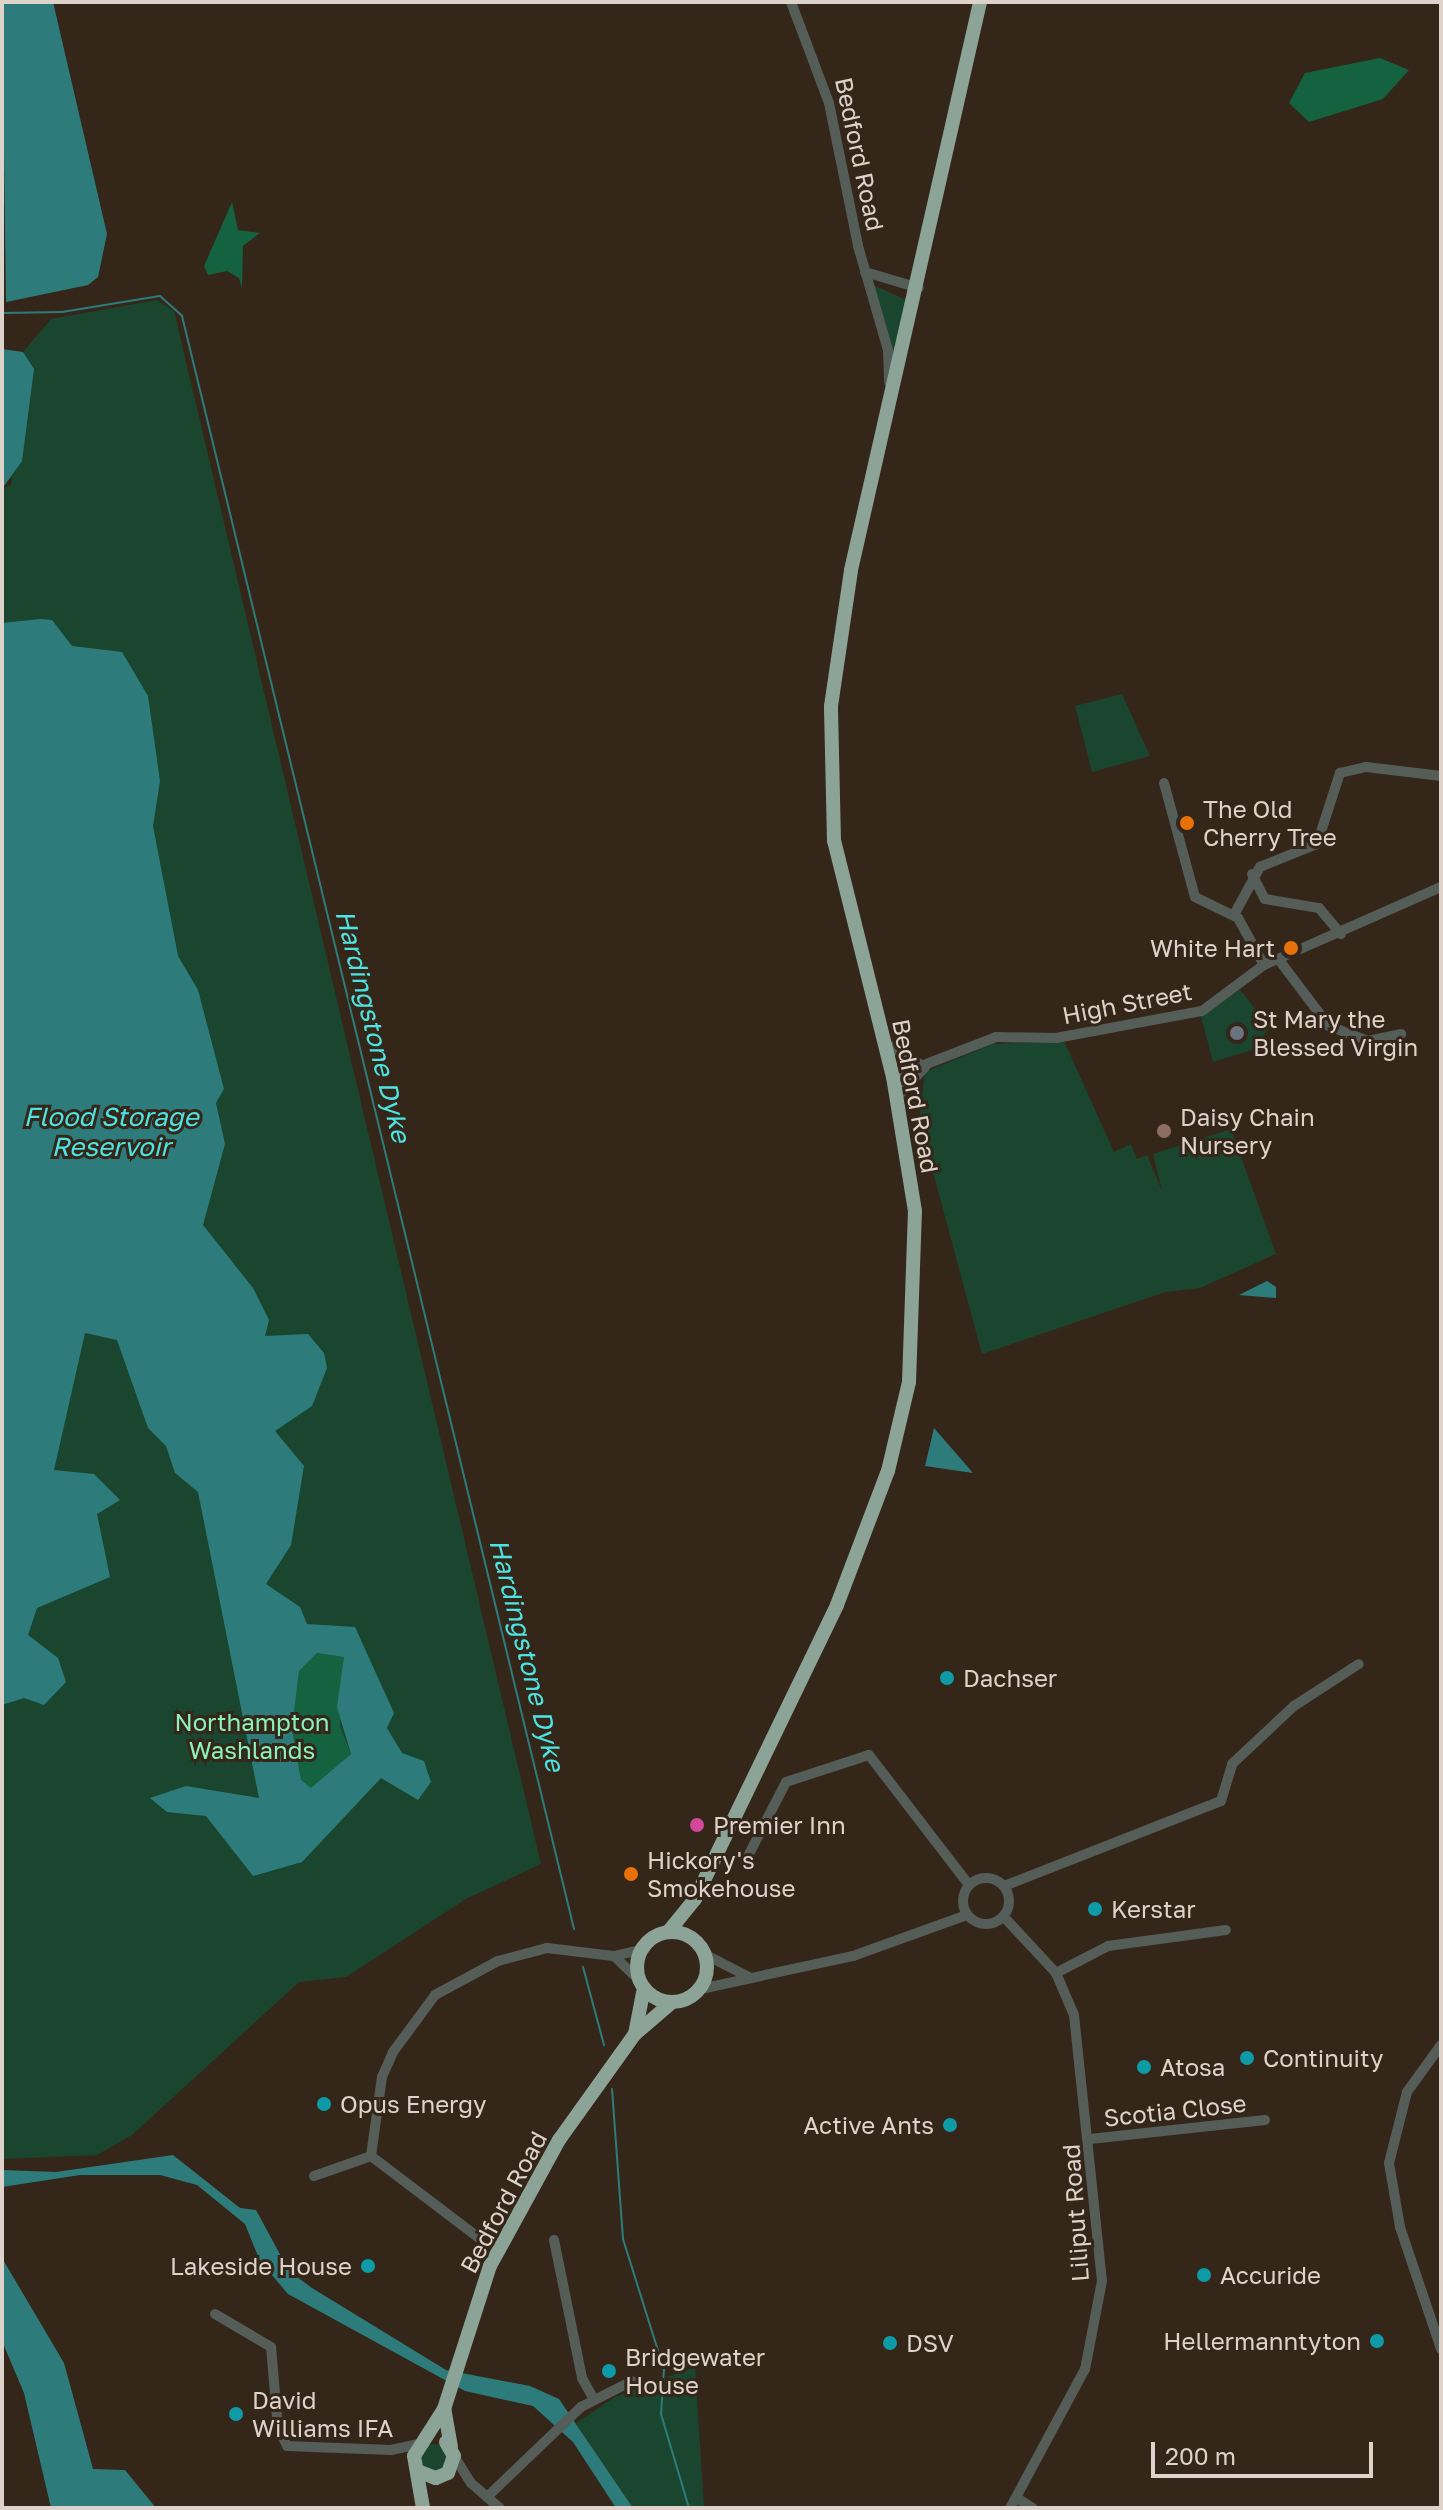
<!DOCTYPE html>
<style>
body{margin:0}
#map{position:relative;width:1443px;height:2510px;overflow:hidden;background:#35261a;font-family:"Golos Text",sans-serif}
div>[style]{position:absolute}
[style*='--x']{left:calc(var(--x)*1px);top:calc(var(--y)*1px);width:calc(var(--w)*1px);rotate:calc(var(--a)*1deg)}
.green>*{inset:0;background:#1a462f}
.round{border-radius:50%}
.forest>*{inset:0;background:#14623f}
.water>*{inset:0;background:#2d7c7b}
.stream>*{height:2px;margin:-1px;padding:0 1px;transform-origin:1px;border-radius:1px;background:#2d7c7b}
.minor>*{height:10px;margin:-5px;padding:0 5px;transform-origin:5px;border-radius:5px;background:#545d58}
.minor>.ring{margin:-5px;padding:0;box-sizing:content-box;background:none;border:10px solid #545d58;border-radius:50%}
.highway>*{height:14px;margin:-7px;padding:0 7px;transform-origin:7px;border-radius:7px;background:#8ca397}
.highway>.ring{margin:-7px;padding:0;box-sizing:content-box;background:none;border:14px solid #8ca397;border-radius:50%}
.dots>*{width:22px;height:22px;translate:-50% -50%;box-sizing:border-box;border:4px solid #35261a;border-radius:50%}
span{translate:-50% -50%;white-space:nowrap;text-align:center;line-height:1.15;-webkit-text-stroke:6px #35261a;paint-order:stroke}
.street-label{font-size:24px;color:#ddd3cb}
.poi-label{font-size:24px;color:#ddd3cb}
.left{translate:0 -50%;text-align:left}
.right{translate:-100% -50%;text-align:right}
.park-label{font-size:24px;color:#8bf0b9}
.water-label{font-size:26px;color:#4de3e2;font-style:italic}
.frame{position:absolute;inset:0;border:4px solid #ddd3cb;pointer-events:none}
.scale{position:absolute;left:1151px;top:2442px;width:222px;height:36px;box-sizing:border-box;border:4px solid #ddd3cb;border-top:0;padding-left:10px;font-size:24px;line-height:28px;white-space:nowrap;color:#ddd3cb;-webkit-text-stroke:6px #35261a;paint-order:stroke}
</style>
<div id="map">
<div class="green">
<div style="clip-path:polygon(873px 285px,906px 300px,892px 363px)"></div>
<div style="clip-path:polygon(157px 300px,174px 311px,541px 1864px,466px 1899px,346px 1977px,299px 1982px,132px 2135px,97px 2155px,2px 2159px,2px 489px,11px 485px,23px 352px,51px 319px)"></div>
<div style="clip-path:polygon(1122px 694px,1150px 756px,1092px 772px,1075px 706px)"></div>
<div style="clip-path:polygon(1240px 990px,1270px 1027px,1252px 1050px,1213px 1062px,1201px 1016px)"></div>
<div style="clip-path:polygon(1064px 1041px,1114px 1152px,1131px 1144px,1137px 1159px,1147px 1155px,1162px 1191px,1153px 1154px,1231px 1129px,1276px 1254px,1200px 1288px,1165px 1292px,982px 1354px,919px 1120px,925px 1072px,993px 1044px)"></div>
<div style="clip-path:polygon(695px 2367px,704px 2508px,633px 2508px,576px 2423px,615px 2397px)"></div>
<div class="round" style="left:420px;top:2444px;width:28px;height:28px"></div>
</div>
<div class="forest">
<div style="clip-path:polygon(1380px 58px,1409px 70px,1383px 99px,1309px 122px,1289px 103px,1305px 73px)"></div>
<div style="clip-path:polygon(232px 202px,238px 230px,260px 233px,243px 246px,242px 289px,239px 278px,227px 271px,208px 275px,204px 266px)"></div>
<div style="clip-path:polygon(317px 1653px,344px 1657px,340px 1727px,351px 1754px,311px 1788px,301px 1781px,292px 1729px,299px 1671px)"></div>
</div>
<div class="water">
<div style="clip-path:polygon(2px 2px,53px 2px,107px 234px,98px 277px,88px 285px,6px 302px)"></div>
<div style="clip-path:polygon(2px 349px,23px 352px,34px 369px,22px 461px,2px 489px)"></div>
<div style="clip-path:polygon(evenodd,40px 619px,52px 620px,72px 646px,122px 652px,148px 696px,160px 781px,153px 826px,178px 956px,198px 990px,224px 1089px,216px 1103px,225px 1144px,203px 1225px,253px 1288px,269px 1320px,265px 1336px,308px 1334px,324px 1353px,327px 1368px,312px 1406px,275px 1431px,304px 1466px,291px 1545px,266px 1584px,300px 1607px,307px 1624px,355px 1627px,394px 1713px,387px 1728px,402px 1753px,424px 1761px,431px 1782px,418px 1800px,381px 1778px,302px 1862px,253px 1876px,206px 1816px,167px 1812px,150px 1798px,186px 1786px,259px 1798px,198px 1492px,175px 1473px,166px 1446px,148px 1428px,117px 1340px,85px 1333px,54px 1470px,94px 1474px,120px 1500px,97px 1514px,110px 1577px,37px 1608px,28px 1635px,58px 1658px,66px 1682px,44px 1705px,24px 1698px,2px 1705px,2px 623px,40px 619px,317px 1653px,344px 1657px,337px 1707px,351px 1754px,311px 1788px,301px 1780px,292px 1729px,299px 1671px,317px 1653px)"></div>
<div style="clip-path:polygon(1267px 1281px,1276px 1287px,1276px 1298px,1239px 1295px)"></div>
<div style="clip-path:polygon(934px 1428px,973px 1473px,925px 1466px)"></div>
<div style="clip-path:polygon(173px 2155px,240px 2208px,256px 2210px,289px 2271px,312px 2288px,446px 2370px,530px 2386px,559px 2399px,633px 2508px,616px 2508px,573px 2442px,533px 2406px,465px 2391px,288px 2294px,260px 2261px,245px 2224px,197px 2185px,160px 2175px,80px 2175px,2px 2187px,2px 2170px,56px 2172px)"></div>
<div style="clip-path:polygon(2px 2258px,64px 2363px,93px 2469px,125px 2470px,156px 2508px,51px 2508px,24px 2393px,2px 2341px)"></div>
</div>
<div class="stream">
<div style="--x:2;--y:313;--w:60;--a:-1"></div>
<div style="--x:62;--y:312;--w:99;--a:-9.3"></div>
<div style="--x:160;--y:296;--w:30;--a:42"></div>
<div style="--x:182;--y:316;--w:1660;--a:76.34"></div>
<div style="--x:583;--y:1967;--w:81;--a:74.9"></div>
<div style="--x:612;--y:2089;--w:150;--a:85.8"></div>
<div style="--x:623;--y:2239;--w:124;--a:72.6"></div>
<div style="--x:664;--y:2369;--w:45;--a:93.8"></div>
<div style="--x:661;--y:2414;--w:98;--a:73.4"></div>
</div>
<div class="minor">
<div style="--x:791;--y:2;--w:108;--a:69.4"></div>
<div style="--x:829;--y:103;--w:146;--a:78.5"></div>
<div style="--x:858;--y:246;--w:108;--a:73.9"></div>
<div style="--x:888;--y:350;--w:32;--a:88"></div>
<div style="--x:865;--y:272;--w:56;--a:16.5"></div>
<div style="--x:1164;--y:783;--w:118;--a:74.8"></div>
<div style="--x:1195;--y:897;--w:48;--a:26"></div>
<div style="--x:1238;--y:918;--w:54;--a:61"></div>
<div style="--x:1252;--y:874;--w:28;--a:63"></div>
<div style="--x:1265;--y:899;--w:55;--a:9.5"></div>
<div style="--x:1319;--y:908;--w:34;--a:50"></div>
<div style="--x:1234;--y:915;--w:55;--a:-61.6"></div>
<div style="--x:1260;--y:867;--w:61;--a:-22"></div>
<div style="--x:1317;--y:844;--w:75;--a:-72.1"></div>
<div style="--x:1340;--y:773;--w:27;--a:-13"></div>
<div style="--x:1366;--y:767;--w:76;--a:6.8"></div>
<div style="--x:1279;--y:960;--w:83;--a:52.9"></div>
<div style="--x:1329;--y:1026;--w:42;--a:21"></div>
<div style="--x:1368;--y:1041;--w:34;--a:-12"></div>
<div style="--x:886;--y:1044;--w:45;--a:30.5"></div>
<div style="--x:925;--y:1067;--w:41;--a:133"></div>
<div style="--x:893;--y:1077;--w:110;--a:-21.2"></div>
<div style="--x:996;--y:1037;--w:60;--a:1"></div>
<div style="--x:1056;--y:1038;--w:148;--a:-10.5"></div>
<div style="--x:1202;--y:1011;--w:77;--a:-36.6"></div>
<div style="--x:1264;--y:965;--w:193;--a:-23.8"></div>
<div style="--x:748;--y:1856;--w:83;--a:-62.8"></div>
<div style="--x:786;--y:1782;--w:87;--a:-18"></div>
<div style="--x:869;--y:1755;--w:164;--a:52.4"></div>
<div class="ring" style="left:963px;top:1878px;width:36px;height:36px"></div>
<div style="--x:1004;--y:1886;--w:233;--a:-21.4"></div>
<div style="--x:1221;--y:1801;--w:39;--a:-73"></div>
<div style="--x:1232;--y:1764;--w:85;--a:-43.1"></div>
<div style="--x:1294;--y:1706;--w:77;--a:-32.9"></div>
<div style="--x:1004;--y:1917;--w:76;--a:47.1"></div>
<div style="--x:1056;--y:1973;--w:46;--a:66.8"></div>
<div style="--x:1074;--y:2015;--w:267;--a:84"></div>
<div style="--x:1102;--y:2281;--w:90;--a:100.9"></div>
<div style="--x:1085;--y:2369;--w:158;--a:118.3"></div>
<div style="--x:704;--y:1954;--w:53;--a:27.1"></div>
<div style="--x:614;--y:1956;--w:33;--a:44"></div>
<div style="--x:1056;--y:1973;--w:59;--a:-27.4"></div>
<div style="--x:1108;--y:1946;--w:119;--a:-7.7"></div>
<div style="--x:696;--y:1990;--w:161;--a:-12.2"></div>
<div style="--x:853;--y:1956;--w:121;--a:-19.8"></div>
<div style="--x:1441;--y:2045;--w:58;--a:125.9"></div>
<div style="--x:1407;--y:2092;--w:73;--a:104.2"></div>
<div style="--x:1389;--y:2163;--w:65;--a:80.2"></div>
<div style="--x:1400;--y:2227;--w:129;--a:71.4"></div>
<div style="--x:1090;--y:2139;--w:176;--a:-6.2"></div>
<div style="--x:314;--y:2176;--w:60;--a:-19.3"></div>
<div style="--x:479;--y:2238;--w:136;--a:-142.8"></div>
<div style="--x:371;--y:2156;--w:80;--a:-82.1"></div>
<div style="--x:382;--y:2077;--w:27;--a:-66"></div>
<div style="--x:393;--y:2052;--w:71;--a:-53.6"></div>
<div style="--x:435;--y:1995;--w:72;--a:-28.4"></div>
<div style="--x:498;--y:1961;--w:51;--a:-14.9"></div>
<div style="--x:547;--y:1948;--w:67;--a:6.8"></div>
<div style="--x:614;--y:1956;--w:32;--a:-13"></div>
<div style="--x:554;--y:2240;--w:141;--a:78.5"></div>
<div style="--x:582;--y:2378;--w:25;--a:61"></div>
<div style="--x:215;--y:2314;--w:65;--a:30.5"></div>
<div style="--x:271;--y:2347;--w:81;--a:85.1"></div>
<div style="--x:278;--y:2428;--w:20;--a:63"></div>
<div style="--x:287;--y:2446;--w:104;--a:2.2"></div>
<div style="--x:391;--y:2450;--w:30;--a:-12"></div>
<div style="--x:454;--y:2456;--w:32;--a:58"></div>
<div style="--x:471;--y:2483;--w:38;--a:41"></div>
<div style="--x:487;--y:2497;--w:130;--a:-43.8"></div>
<div style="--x:581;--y:2407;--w:57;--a:-27"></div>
<div style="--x:1020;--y:2500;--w:15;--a:32"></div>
</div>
<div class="highway">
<div style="--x:669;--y:1931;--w:41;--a:-50.9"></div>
<div style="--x:695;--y:1899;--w:326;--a:-64.2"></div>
<div style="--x:837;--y:1605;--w:143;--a:-69.2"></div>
<div style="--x:888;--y:1471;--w:91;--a:-76.7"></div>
<div style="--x:909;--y:1382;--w:171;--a:-88"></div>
<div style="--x:915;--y:1211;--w:136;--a:-99.3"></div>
<div style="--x:893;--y:1077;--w:243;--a:-104"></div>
<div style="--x:834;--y:841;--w:135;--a:-91.3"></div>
<div style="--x:831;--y:706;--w:137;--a:-81.6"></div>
<div style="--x:851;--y:570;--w:582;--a:-77.2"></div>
<div class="ring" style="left:637px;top:1932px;width:56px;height:56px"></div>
<div style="--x:635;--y:2034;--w:48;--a:-40.7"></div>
<div style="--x:451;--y:2447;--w:39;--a:-100"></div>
<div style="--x:444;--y:2409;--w:150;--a:-72.2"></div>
<div style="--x:490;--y:2266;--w:144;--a:-61.3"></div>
<div style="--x:559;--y:2140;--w:130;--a:-54.4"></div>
<div style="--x:635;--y:2034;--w:42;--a:-79"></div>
<div style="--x:420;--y:2472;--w:17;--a:21"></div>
<div style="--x:436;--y:2478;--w:13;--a:-23"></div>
<div style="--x:448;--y:2473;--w:18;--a:-71"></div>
<div style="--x:454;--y:2456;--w:16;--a:-120"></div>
<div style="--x:423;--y:2508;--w:53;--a:-99.8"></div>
<div style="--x:414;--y:2456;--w:56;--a:-57.4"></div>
</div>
<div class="dots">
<div style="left:1187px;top:823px;background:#e8710a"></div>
<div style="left:1291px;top:948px;background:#e8710a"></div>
<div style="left:1237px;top:1033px;background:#6b7280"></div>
<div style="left:1164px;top:1131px;background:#8d6e63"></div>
<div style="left:947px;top:1678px;background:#0f9aa8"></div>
<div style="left:697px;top:1825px;background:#d1479c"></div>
<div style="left:631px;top:1874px;background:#e8710a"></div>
<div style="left:1095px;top:1909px;background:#0f9aa8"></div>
<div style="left:1247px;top:2058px;background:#0f9aa8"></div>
<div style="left:1144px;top:2067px;background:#0f9aa8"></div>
<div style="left:324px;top:2104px;background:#0f9aa8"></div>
<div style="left:950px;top:2125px;background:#0f9aa8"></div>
<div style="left:368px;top:2266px;background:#0f9aa8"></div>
<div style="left:1204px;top:2275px;background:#0f9aa8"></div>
<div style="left:1377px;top:2341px;background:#0f9aa8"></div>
<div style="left:890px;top:2343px;background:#0f9aa8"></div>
<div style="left:609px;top:2371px;background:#0f9aa8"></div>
<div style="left:236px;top:2414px;background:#0f9aa8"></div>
</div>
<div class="street-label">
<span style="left:860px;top:154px;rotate:78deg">Bedford Road</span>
<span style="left:1127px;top:1003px;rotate:-11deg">High Street</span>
<span style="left:916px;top:1096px;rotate:79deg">Bedford Road</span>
<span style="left:1175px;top:2110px;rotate:-6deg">Scotia Close</span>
<span style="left:503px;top:2202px;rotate:-62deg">Bedford Road</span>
<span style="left:1075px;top:2213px;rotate:-94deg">Liliput Road</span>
</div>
<div class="poi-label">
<span class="left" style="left:1203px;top:823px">The Old<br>Cherry Tree</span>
<span class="right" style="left:1275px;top:948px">White Hart</span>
<span class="left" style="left:1253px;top:1033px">St Mary the<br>Blessed Virgin</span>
<span class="left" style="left:1180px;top:1131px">Daisy Chain<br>Nursery</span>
<span class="left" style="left:963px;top:1678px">Dachser</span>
<span class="left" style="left:713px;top:1825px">Premier Inn</span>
<span class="left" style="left:647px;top:1874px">Hickory's<br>Smokehouse</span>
<span class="left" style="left:1111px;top:1909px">Kerstar</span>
<span class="left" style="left:1263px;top:2058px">Continuity</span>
<span class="left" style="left:1160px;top:2067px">Atosa</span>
<span class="left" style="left:340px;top:2104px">Opus Energy</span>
<span class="right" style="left:934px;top:2125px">Active Ants</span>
<span class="right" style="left:352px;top:2266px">Lakeside House</span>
<span class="left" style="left:1220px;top:2275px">Accuride</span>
<span class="right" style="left:1361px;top:2341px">Hellermanntyton</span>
<span class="left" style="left:906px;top:2343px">DSV</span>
<span class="left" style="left:625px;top:2371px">Bridgewater<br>House</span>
<span class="left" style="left:252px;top:2414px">David<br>Williams IFA</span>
</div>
<div class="park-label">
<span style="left:252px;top:1736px">Northampton<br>Washlands</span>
</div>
<div class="water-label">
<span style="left:373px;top:1026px;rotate:76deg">Hardingstone Dyke</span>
<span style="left:111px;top:1132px">Flood Storage<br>Reservoir</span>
<span style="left:527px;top:1655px;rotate:76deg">Hardingstone Dyke</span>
</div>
<div class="frame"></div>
<div class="scale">200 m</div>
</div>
